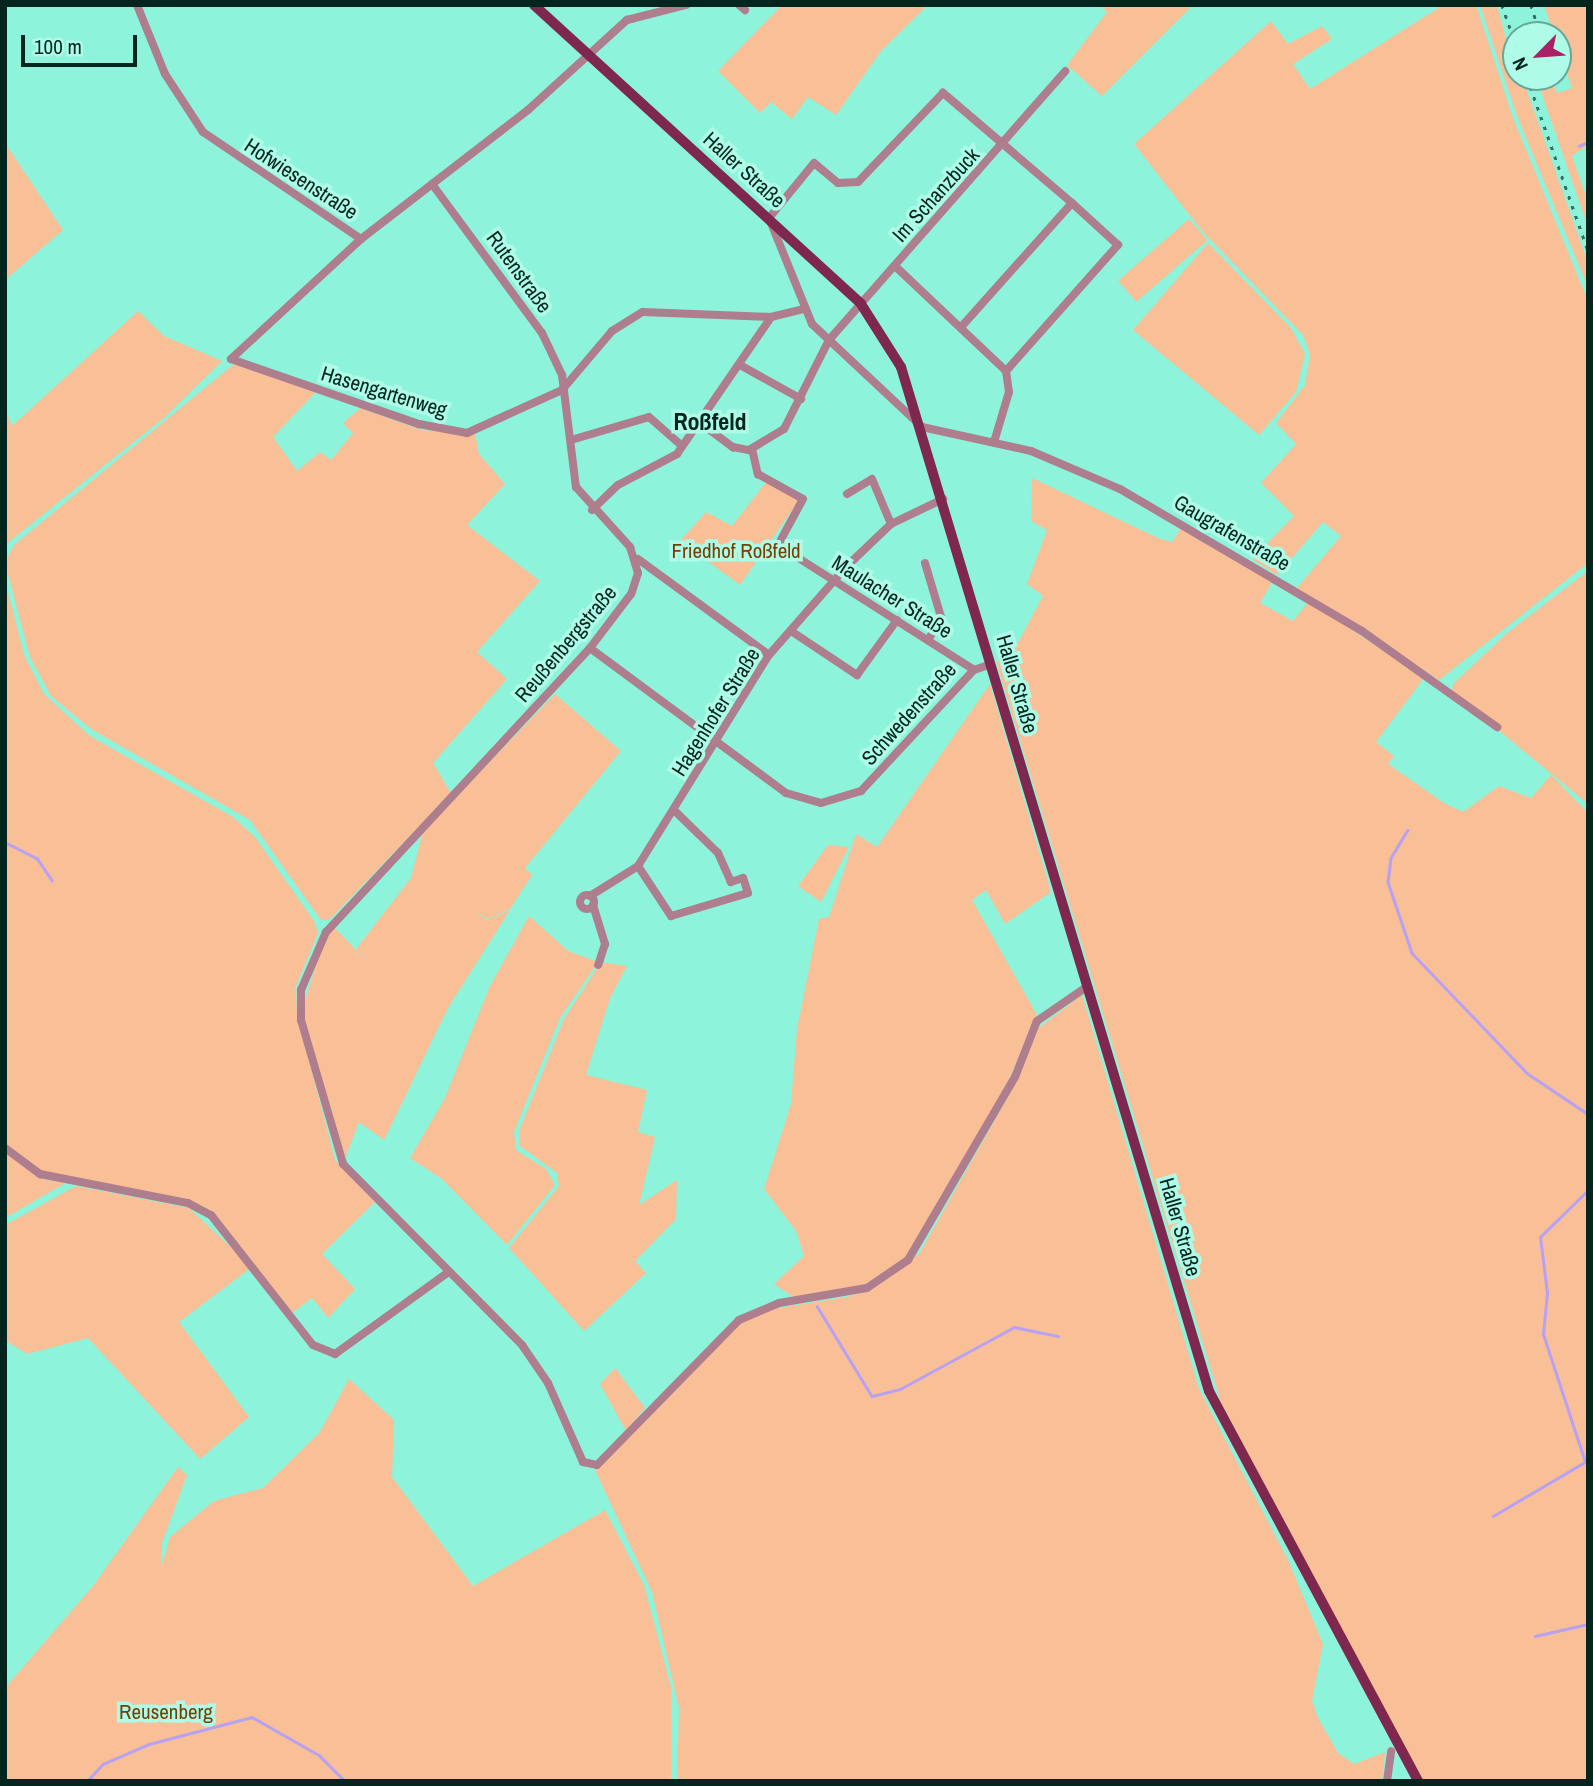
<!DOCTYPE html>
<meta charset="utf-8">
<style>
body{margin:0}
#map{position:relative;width:1593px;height:1786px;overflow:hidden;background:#8df3da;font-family:"Archivo Narrow",sans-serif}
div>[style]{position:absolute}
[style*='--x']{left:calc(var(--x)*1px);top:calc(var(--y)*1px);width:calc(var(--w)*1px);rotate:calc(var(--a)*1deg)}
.green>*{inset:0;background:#f9c098;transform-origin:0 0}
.stream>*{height:2.5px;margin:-1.25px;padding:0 1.25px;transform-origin:1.25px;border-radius:1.25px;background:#b8a1f3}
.minor>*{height:8px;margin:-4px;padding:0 4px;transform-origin:4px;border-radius:4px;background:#ae7d8e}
.minor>.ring{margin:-4px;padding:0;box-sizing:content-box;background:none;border:8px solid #ae7d8e;border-radius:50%}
.major>*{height:10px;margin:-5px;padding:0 5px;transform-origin:5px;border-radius:5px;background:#7e284f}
.rail>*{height:2.5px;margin-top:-1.25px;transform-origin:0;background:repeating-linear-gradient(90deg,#356f61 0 3.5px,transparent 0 10.5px)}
span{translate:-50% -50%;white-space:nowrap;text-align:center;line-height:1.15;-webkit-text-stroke:7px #aefce8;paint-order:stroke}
.street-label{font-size:21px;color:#04251e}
.park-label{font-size:21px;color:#7a3d00}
.quarter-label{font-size:24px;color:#04251e;font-weight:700}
.frame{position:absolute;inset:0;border:7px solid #04251e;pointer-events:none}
.north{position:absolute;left:1502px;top:21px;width:70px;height:70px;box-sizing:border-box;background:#aefce8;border:2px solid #6aa697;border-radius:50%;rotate:245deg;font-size:19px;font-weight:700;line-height:28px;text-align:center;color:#04251e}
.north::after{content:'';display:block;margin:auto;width:24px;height:32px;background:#aa2165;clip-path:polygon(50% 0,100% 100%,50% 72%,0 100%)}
.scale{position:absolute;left:21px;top:35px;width:116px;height:32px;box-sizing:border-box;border:4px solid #04251e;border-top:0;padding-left:9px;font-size:21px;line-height:24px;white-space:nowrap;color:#04251e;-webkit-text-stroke:5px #aefce8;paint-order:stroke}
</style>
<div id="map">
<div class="green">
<div style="clip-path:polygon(782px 5px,928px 5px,881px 51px,836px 115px,808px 97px,792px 119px,771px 102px,760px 113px,718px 71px)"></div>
<div style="clip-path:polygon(1099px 5px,1193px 5px,1102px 96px,1067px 65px,1107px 12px)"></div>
<div style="clip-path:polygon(1443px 5px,1476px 5px,1513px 118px,1588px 301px,1588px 563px,1439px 680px,1297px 588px,1341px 536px,1323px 522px,1277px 575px,1252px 559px,1294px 516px,1261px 483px,1296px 444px,1276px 423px,1305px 385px,1310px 355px,1303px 335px,1202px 231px,1134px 144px,1271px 21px,1288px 44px,1322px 26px,1332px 39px,1293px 64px,1310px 89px)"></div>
<div style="clip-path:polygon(1480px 5px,1497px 5px,1516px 77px,1522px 77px,1588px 263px,1588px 287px,1517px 116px)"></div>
<div style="clip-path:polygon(1544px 5px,1588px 5px,1588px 145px,1572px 156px,1588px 202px,1588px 227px,1536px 77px,1550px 77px,1557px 93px,1572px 88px)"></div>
<div style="clip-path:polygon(5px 143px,63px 230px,5px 280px)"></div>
<div style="left:1189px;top:219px;width:28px;height:94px;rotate:49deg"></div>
<div style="clip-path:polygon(1208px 243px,1291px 328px,1305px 354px,1296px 392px,1259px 435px,1133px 330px)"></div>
<div style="clip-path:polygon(138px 311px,164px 336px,222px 361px,165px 417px,5px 545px,5px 408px,12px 426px)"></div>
<div style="clip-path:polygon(234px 364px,316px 392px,273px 437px,297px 471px,320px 452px,331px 460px,353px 433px,343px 423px,360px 408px,422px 430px,475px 434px,479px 454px,505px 484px,467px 525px,540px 581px,477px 652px,507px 679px,433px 763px,451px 793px,329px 920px,321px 920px,250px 820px,91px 729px,51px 696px,30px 657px,5px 563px,14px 545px)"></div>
<div style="clip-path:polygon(1032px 478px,1158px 538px,1172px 542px,1181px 528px,1274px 579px,1260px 603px,1293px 621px,1309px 601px,1424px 678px,1376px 742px,1394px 756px,1388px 764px,1444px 803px,1463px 812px,1499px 786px,1531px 798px,1551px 775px,1588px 813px,1588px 1781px,1421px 1781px,1221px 1403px,996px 661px,1008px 661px,1043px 596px,1027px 584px,1047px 530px,1031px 521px)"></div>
<div style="clip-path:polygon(767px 481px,799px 500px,740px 585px,680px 541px,706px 512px,732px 526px)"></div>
<div style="clip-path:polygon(1588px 571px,1588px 804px,1452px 692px,1453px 684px,1507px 633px)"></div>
<div style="clip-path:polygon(5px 580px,24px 655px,44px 694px,90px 736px,233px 817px,255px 837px,314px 921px,318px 933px,296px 986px,297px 1014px,335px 1160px,375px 1202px,322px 1254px,355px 1289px,328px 1318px,312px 1298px,292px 1313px,206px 1208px,37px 1170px,5px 1143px)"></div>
<div style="clip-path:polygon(990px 684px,1051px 892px,1005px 924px,986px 890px,972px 900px,1037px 1015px,1007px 1084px,905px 1259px,865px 1285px,795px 1298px,774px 1284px,804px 1256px,796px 1231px,764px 1189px,791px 1104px,797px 1029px,819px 919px,829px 917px,856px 834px,877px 847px)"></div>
<div style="clip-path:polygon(555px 694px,621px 751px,525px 868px,532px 875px,510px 909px,488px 919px,475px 911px,487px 920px,510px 910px,448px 1008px,384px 1140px,359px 1122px,344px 1161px,302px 1011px,323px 942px,334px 927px,355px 949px,371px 964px,356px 949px,411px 878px,423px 831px)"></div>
<div style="clip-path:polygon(828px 845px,849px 847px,821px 902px,798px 886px)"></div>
<div style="clip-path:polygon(529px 916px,568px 951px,598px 962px,560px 1018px,514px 1132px,516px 1150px,546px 1169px,555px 1185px,507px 1245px,442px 1179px,410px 1158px,445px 1098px,490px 986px)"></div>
<div style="clip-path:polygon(601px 962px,627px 966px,610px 998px,586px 1075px,647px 1090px,638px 1132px,655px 1137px,639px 1205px,677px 1180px,676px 1219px,635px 1261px,646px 1273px,584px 1331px,509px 1248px,559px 1186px,557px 1173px,520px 1146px,519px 1131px,564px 1019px)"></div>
<div style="clip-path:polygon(1082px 995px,1199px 1389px,1288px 1560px,1323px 1644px,1312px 1701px,1318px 1718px,1338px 1753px,1354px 1764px,1385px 1752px,1382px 1781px,677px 1781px,679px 1708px,652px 1592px,595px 1470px,734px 1326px,767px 1310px,852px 1296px,919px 1254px,1013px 1088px,1037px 1029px)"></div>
<div style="clip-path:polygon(5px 1151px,46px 1180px,67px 1182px,5px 1218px)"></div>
<div style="clip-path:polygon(76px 1186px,189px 1208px,252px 1267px,179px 1322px,249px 1417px,200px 1459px,88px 1338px,27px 1354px,5px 1340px,5px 1225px)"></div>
<div style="clip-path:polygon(615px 1368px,645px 1408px,626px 1431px,600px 1384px)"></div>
<div style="clip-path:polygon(349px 1379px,394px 1420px,392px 1477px,473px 1586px,605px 1510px,644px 1585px,671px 1687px,671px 1781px,5px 1781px,5px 1688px,93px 1586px,178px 1467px,187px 1475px,162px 1543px,161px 1569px,170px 1537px,214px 1501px,263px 1488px,320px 1432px)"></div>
</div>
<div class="stream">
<div style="--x:1579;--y:146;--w:10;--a:-24"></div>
<div style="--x:1408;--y:830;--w:33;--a:121"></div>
<div style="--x:1391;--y:858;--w:24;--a:97"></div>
<div style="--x:1388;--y:882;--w:75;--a:71.3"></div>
<div style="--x:1412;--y:953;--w:166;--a:46.2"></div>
<div style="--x:1527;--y:1073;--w:73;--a:33.9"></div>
<div style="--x:5;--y:842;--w:36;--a:27"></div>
<div style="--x:37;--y:858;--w:27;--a:56"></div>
<div style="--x:817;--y:1306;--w:105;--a:58.6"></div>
<div style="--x:872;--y:1396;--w:29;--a:-14"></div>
<div style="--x:900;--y:1389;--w:130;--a:-28.5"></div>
<div style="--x:1014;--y:1327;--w:45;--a:11.6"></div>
<div style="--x:1493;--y:1516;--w:107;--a:-30.4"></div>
<div style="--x:1585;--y:1462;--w:135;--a:-108.2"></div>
<div style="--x:1543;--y:1334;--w:41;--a:-84.4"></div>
<div style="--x:1547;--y:1293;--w:56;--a:-97.1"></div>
<div style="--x:1540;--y:1237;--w:67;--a:-44.4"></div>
<div style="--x:1535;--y:1636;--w:54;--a:-12.8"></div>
<div style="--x:87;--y:1781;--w:23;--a:-47"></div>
<div style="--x:103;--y:1764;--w:50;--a:-23.5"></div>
<div style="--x:149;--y:1744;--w:106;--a:-14.7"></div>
<div style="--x:252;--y:1717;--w:77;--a:29.6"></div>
<div style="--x:319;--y:1755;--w:37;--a:45"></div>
</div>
<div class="minor">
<div style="--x:137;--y:5;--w:74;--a:67.9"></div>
<div style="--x:165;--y:74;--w:69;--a:56.8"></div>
<div style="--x:203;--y:132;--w:191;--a:34.1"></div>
<div style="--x:361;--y:239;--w:211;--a:-37.7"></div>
<div style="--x:528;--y:110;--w:134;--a:-42.3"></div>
<div style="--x:627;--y:20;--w:61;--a:-14.3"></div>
<div style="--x:739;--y:5;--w:8;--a:40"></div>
<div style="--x:432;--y:184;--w:185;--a:53.6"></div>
<div style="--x:542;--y:333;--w:47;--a:64.5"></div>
<div style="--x:562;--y:375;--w:113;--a:82.9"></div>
<div style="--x:576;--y:487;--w:81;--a:48"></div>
<div style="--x:630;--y:547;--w:27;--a:73"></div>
<div style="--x:638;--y:573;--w:22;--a:108"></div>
<div style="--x:631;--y:594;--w:68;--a:127.2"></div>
<div style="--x:590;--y:648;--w:388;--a:132.9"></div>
<div style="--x:326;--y:932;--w:63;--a:113.3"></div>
<div style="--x:301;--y:990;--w:30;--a:90"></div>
<div style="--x:301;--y:1020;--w:150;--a:73.7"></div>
<div style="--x:343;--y:1164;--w:255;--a:45.3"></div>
<div style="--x:522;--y:1345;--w:46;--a:55.6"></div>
<div style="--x:548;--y:1383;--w:86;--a:66.1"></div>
<div style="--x:583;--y:1462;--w:14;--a:12"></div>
<div style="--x:597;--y:1465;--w:203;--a:-45.6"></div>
<div style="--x:739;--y:1320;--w:43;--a:-23"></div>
<div style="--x:779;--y:1303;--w:89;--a:-9.7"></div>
<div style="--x:867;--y:1288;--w:50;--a:-34.3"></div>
<div style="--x:908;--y:1260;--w:212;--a:-59.7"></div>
<div style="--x:1015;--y:1077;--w:60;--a:-68.6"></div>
<div style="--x:1037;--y:1021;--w:62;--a:-34.5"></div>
<div style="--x:361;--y:239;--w:177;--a:137.3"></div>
<div style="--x:231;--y:359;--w:199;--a:19.1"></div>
<div style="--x:419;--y:424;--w:49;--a:10.6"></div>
<div style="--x:467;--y:433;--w:104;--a:-24.4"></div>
<div style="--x:895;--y:266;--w:153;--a:43.4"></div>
<div style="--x:1006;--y:371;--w:21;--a:82"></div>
<div style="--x:1009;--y:392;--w:52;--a:106.7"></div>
<div style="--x:962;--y:326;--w:165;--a:-48.2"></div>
<div style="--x:1072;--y:203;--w:170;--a:-139.5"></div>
<div style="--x:943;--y:93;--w:123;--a:133.7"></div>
<div style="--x:858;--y:182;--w:20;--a:177"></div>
<div style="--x:838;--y:183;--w:31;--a:-140"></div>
<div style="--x:814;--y:163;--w:71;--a:129.3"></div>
<div style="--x:769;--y:218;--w:114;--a:67.9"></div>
<div style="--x:812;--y:324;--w:151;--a:43.1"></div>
<div style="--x:922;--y:427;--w:112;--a:12.4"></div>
<div style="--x:1031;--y:451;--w:97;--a:23.1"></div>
<div style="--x:1120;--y:489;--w:281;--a:30.4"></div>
<div style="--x:1362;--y:631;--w:166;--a:35.4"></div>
<div style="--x:740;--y:365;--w:70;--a:29.1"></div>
<div style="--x:1006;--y:371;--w:169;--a:-48.4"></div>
<div style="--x:1118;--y:245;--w:62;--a:-137.6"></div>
<div style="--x:562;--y:390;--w:77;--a:-49.7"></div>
<div style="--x:612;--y:331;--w:36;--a:-32"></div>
<div style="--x:643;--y:312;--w:128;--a:2.2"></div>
<div style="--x:771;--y:317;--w:32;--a:-14"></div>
<div style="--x:702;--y:424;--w:39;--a:37"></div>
<div style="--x:733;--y:447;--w:16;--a:11"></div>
<div style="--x:749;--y:450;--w:41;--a:-31"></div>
<div style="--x:784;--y:429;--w:100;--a:-63.2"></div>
<div style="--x:829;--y:340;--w:358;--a:-48.7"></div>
<div style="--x:571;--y:440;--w:81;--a:-16.4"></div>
<div style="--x:649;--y:417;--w:44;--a:41.3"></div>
<div style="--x:752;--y:449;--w:26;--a:77"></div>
<div style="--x:758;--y:474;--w:51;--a:29.1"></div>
<div style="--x:803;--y:499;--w:52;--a:118.5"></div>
<div style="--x:778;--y:545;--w:232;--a:32.5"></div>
<div style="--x:974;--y:670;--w:18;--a:-19"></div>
<div style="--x:847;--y:494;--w:29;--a:-31"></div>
<div style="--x:872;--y:479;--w:49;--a:67.1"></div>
<div style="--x:592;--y:510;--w:36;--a:-44"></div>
<div style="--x:618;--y:485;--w:67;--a:-27.7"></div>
<div style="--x:677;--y:454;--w:166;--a:-55.5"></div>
<div style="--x:638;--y:559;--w:162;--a:36.2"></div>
<div style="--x:925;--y:563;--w:56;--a:73.5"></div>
<div style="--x:941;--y:617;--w:26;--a:119"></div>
<div style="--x:794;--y:633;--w:76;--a:33.7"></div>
<div style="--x:857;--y:675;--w:68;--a:-54"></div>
<div style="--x:590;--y:648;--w:244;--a:36.5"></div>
<div style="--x:786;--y:793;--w:36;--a:16"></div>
<div style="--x:821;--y:803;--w:42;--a:-16.7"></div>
<div style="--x:861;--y:791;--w:166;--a:-47"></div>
<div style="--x:638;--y:866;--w:60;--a:56.6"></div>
<div style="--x:671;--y:916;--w:80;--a:-16.6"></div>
<div style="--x:748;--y:893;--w:16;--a:-108"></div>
<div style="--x:743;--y:878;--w:13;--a:162"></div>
<div style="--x:731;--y:882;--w:32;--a:-114"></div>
<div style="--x:718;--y:853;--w:59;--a:-135.7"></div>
<div class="ring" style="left:580px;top:895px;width:6px;height:6px"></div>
<div style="--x:590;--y:896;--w:57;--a:-32"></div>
<div style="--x:638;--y:866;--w:248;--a:-58.2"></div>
<div style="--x:769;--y:655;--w:118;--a:-48.8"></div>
<div style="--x:847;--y:566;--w:61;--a:-43.7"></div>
<div style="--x:891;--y:524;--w:58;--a:-25.7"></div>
<div style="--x:593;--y:905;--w:41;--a:72.9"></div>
<div style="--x:605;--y:944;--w:22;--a:108"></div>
<div style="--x:5;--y:1148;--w:44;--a:36.6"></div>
<div style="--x:40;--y:1174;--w:151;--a:11.1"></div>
<div style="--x:188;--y:1203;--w:26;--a:28"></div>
<div style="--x:211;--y:1215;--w:165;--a:51.9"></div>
<div style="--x:313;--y:1345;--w:24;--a:22"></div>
<div style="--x:335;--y:1354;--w:137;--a:-35.8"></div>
<div style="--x:1387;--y:1781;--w:30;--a:-82"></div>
</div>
<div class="major">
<div style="--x:534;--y:5;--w:443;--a:42.4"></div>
<div style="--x:861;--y:304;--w:75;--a:57.6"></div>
<div style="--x:901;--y:367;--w:1069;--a:73.26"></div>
<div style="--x:1209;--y:1391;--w:442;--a:61.8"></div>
</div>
<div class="rail">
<div style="--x:1502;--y:5;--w:42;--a:70.7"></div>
<div style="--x:1531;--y:5;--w:32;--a:72"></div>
<div style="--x:1527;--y:77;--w:183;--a:70.6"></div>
<div style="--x:1556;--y:77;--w:9;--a:72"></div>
</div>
<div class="street-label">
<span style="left:744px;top:170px;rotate:42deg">Haller Straße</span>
<span style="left:301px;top:179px;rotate:33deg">Hofwiesenstraße</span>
<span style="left:936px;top:195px;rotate:-48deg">Im Schanzbuck</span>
<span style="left:519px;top:272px;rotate:54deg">Rutenstraße</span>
<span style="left:384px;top:392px;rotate:17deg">Hasengartenweg</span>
<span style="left:1232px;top:533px;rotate:30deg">Gaugrafenstraße</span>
<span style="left:892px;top:597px;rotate:32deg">Maulacher Straße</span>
<span style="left:566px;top:644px;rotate:-50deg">Reußenbergstraße</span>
<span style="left:1017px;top:684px;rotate:74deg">Haller Straße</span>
<span style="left:716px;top:712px;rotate:-58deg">Hagenhofer Straße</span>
<span style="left:909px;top:714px;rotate:-48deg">Schwedenstraße</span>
<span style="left:1180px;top:1227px;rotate:74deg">Haller Straße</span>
</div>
<div class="park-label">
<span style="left:736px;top:551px">Friedhof Roßfeld</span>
<span style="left:166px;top:1712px">Reusenberg</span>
</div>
<div class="quarter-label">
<span style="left:710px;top:422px">Roßfeld</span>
</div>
<div class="frame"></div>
<div class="north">N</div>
<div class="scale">100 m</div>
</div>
